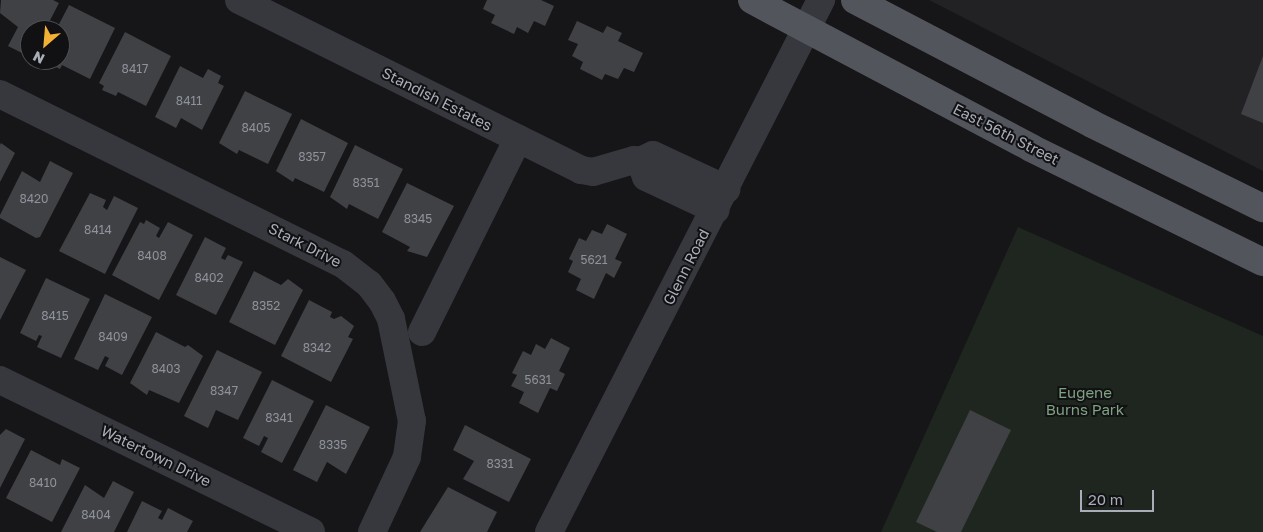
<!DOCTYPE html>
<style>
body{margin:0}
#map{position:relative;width:1263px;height:532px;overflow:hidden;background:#161618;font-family:"Golos Text",sans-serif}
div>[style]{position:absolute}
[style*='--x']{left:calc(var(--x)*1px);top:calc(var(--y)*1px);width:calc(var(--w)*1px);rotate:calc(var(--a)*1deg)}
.built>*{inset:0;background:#222225}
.green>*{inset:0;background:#1e261f}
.building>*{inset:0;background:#404145}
.minor>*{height:28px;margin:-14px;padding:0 14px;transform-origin:14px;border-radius:14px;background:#37383d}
.major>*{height:28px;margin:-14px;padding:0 14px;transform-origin:14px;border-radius:14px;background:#53555c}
span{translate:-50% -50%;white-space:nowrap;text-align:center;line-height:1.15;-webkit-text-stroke:4px #111113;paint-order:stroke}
.number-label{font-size:12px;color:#8e929b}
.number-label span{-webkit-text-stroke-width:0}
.street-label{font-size:15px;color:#a8adb8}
.park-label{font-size:15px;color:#7fa381}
.north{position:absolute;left:20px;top:20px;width:50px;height:50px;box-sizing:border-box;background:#111113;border:1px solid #4d4f55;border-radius:50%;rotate:207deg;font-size:14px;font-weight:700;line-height:20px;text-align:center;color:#a8adb8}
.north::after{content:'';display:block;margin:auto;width:18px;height:22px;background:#f2b134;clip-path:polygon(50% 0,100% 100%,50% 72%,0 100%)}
.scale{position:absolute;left:1080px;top:490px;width:74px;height:22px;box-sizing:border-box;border:2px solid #a8adb8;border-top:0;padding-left:6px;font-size:15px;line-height:18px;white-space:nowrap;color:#a8adb8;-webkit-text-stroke:4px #111113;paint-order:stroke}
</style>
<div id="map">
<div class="built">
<div style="clip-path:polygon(929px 0,1263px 0,1263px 171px)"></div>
</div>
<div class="green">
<div style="clip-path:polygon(1018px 227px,1263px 336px,1263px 532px,881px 532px)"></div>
</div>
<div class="building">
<div style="clip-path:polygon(1px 0,53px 0,59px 3px,45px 30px,30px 30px,30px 57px,8px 46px,18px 27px,0 13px)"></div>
<div style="clip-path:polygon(487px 0,541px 0,554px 6px,545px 26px,534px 21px,528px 33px,517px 27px,514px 34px,491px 23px,495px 15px,483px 9px)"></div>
<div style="clip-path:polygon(69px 5px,115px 28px,90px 79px,62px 65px,60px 69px,46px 62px,60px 60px,60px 30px,56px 30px)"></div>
<div style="clip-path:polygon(577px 21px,603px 33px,607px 26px,622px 33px,618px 41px,643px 53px,634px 72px,624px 68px,618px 79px,605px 74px,602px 80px,580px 69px,583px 62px,572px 56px,578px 44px,568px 40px)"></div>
<div style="clip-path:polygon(125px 32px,171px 56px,146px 106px,118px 92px,116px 96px,102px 90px,104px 86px,99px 83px)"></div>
<div style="clip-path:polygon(1263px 56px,1263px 123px,1241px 114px)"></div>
<div style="clip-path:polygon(180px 66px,203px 78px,208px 69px,221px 76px,218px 83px,224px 86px,202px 130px,181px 118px,176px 128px,155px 117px)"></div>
<div style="clip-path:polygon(245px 91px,292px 114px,268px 164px,239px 150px,237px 154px,219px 143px)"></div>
<div style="clip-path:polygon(301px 119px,348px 143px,324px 192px,295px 178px,293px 182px,276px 171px)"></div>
<div style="clip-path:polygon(1px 143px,15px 153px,0 182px,0 145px)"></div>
<div style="clip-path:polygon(355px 145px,403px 169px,378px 219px,349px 204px,347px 209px,330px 197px)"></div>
<div style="clip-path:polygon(50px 161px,73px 173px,40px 237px,36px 238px,0 218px,0 215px,22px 171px,40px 182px)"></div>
<div style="clip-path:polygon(407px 183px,454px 206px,427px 257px,407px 251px,410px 247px,382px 232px)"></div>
<div style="clip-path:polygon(90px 193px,106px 200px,103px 207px,107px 210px,114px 196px,138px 208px,105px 274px,59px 251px)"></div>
<div style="clip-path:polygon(146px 220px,160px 228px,156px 236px,159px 238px,168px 222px,193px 235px,159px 300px,112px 275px,140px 222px,144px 224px)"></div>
<div style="clip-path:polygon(607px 224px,627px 234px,615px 259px,622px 262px,614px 278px,606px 273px,594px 299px,576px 290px,581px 279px,568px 272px,573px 261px,569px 259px,579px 238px,586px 241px,592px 230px,602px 234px)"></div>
<div style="clip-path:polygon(205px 237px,226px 248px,221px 258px,225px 260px,228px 255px,243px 262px,216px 315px,176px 295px)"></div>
<div style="clip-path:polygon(0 257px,26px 270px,0 320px)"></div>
<div style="clip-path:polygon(254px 271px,281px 285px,288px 279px,303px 290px,275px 345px,229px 322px)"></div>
<div style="clip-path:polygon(46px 278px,90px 299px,61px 358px,37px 347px,42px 336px,39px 335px,36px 341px,20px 333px)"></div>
<div style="clip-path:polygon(105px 294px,152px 317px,122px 375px,105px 366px,109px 358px,105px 356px,98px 370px,74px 359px)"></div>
<div style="clip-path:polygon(309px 300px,332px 312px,330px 317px,334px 319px,341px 316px,354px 326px,348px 337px,353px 339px,331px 382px,281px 356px)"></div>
<div style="clip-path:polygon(156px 332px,185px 347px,188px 345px,203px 356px,179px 403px,149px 390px,147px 395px,130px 383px)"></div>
<div style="clip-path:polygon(551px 338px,570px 348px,559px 371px,565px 374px,557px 391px,550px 388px,538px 413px,519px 403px,524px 392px,511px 386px,517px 375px,512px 373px,523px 351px,531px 355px,536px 344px,545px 349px)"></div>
<div style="clip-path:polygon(217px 350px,262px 372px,238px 420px,216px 410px,208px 428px,184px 416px)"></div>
<div style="clip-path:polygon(272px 380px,314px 401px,282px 463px,261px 452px,268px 438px,264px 436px,259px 446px,243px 438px)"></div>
<div style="clip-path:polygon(326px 405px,370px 427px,346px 474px,327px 462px,317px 482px,293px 470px)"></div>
<div style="clip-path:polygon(970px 410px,1011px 430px,961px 532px,937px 532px,916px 522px)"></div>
<div style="clip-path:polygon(465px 425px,531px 459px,509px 502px,463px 479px,474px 461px,453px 450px)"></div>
<div style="clip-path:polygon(6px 429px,25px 439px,0 488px,0 435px)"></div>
<div style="clip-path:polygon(31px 450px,60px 465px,62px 459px,80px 468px,52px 522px,6px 498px)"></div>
<div style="clip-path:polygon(113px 481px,134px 492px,114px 532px,61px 532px,85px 485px,104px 498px)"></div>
<div style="clip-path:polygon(448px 487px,497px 512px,487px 532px,420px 532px)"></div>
<div style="clip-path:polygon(142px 501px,162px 511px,158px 518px,162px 520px,168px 508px,193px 521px,187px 532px,127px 532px)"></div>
</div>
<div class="minor">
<div style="--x:239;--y:0;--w:382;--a:26.4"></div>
<div style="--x:581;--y:170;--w:12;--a:9"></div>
<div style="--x:593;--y:172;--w:43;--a:-16.3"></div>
<div style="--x:634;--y:160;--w:6;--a:9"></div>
<div style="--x:640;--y:161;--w:14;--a:-25"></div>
<div style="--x:653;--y:155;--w:81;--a:25"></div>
<div style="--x:0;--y:94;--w:383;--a:26.4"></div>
<div style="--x:343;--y:264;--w:33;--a:38"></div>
<div style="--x:369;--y:284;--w:21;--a:53"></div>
<div style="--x:382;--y:301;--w:20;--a:63"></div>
<div style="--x:391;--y:319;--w:104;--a:78.4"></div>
<div style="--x:412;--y:421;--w:36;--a:98"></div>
<div style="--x:407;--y:457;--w:83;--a:115"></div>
<div style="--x:640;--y:161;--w:17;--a:69"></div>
<div style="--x:646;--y:177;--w:77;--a:25.2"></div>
<div style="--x:422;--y:332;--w:216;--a:-63.6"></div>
<div style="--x:0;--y:380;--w:346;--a:26"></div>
<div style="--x:549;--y:532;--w:598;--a:-62.92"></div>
</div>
<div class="major">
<div style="--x:752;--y:0;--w:316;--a:27.9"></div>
<div style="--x:1031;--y:148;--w:258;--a:26.2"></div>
<div style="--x:855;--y:0;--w:267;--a:27.6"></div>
<div style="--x:1092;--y:124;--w:191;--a:26.2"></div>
</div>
<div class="number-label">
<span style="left:135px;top:69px">8417</span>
<span style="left:189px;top:101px">8411</span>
<span style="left:256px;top:128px">8405</span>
<span style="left:312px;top:157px">8357</span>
<span style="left:366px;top:183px">8351</span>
<span style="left:34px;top:199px">8420</span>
<span style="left:418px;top:219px">8345</span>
<span style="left:98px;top:230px">8414</span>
<span style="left:152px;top:256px">8408</span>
<span style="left:594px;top:260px">5621</span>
<span style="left:209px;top:278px">8402</span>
<span style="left:266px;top:306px">8352</span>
<span style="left:55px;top:316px">8415</span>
<span style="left:113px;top:337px">8409</span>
<span style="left:317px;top:348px">8342</span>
<span style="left:166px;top:369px">8403</span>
<span style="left:538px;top:380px">5631</span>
<span style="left:224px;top:391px">8347</span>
<span style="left:279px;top:418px">8341</span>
<span style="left:333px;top:445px">8335</span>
<span style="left:500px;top:464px">8331</span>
<span style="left:43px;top:483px">8410</span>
<span style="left:96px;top:515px">8404</span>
</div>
<div class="street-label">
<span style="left:437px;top:99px;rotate:27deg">Standish Estates</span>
<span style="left:1006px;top:134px;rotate:27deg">East 56th Street</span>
<span style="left:305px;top:245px;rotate:27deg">Stark Drive</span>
<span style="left:686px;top:267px;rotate:-63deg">Glenn Road</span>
<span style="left:156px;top:456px;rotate:26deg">Watertown Drive</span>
</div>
<div class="park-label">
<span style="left:1085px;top:401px">Eugene<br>Burns Park</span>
</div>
<div class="north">N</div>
<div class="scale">20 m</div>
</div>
